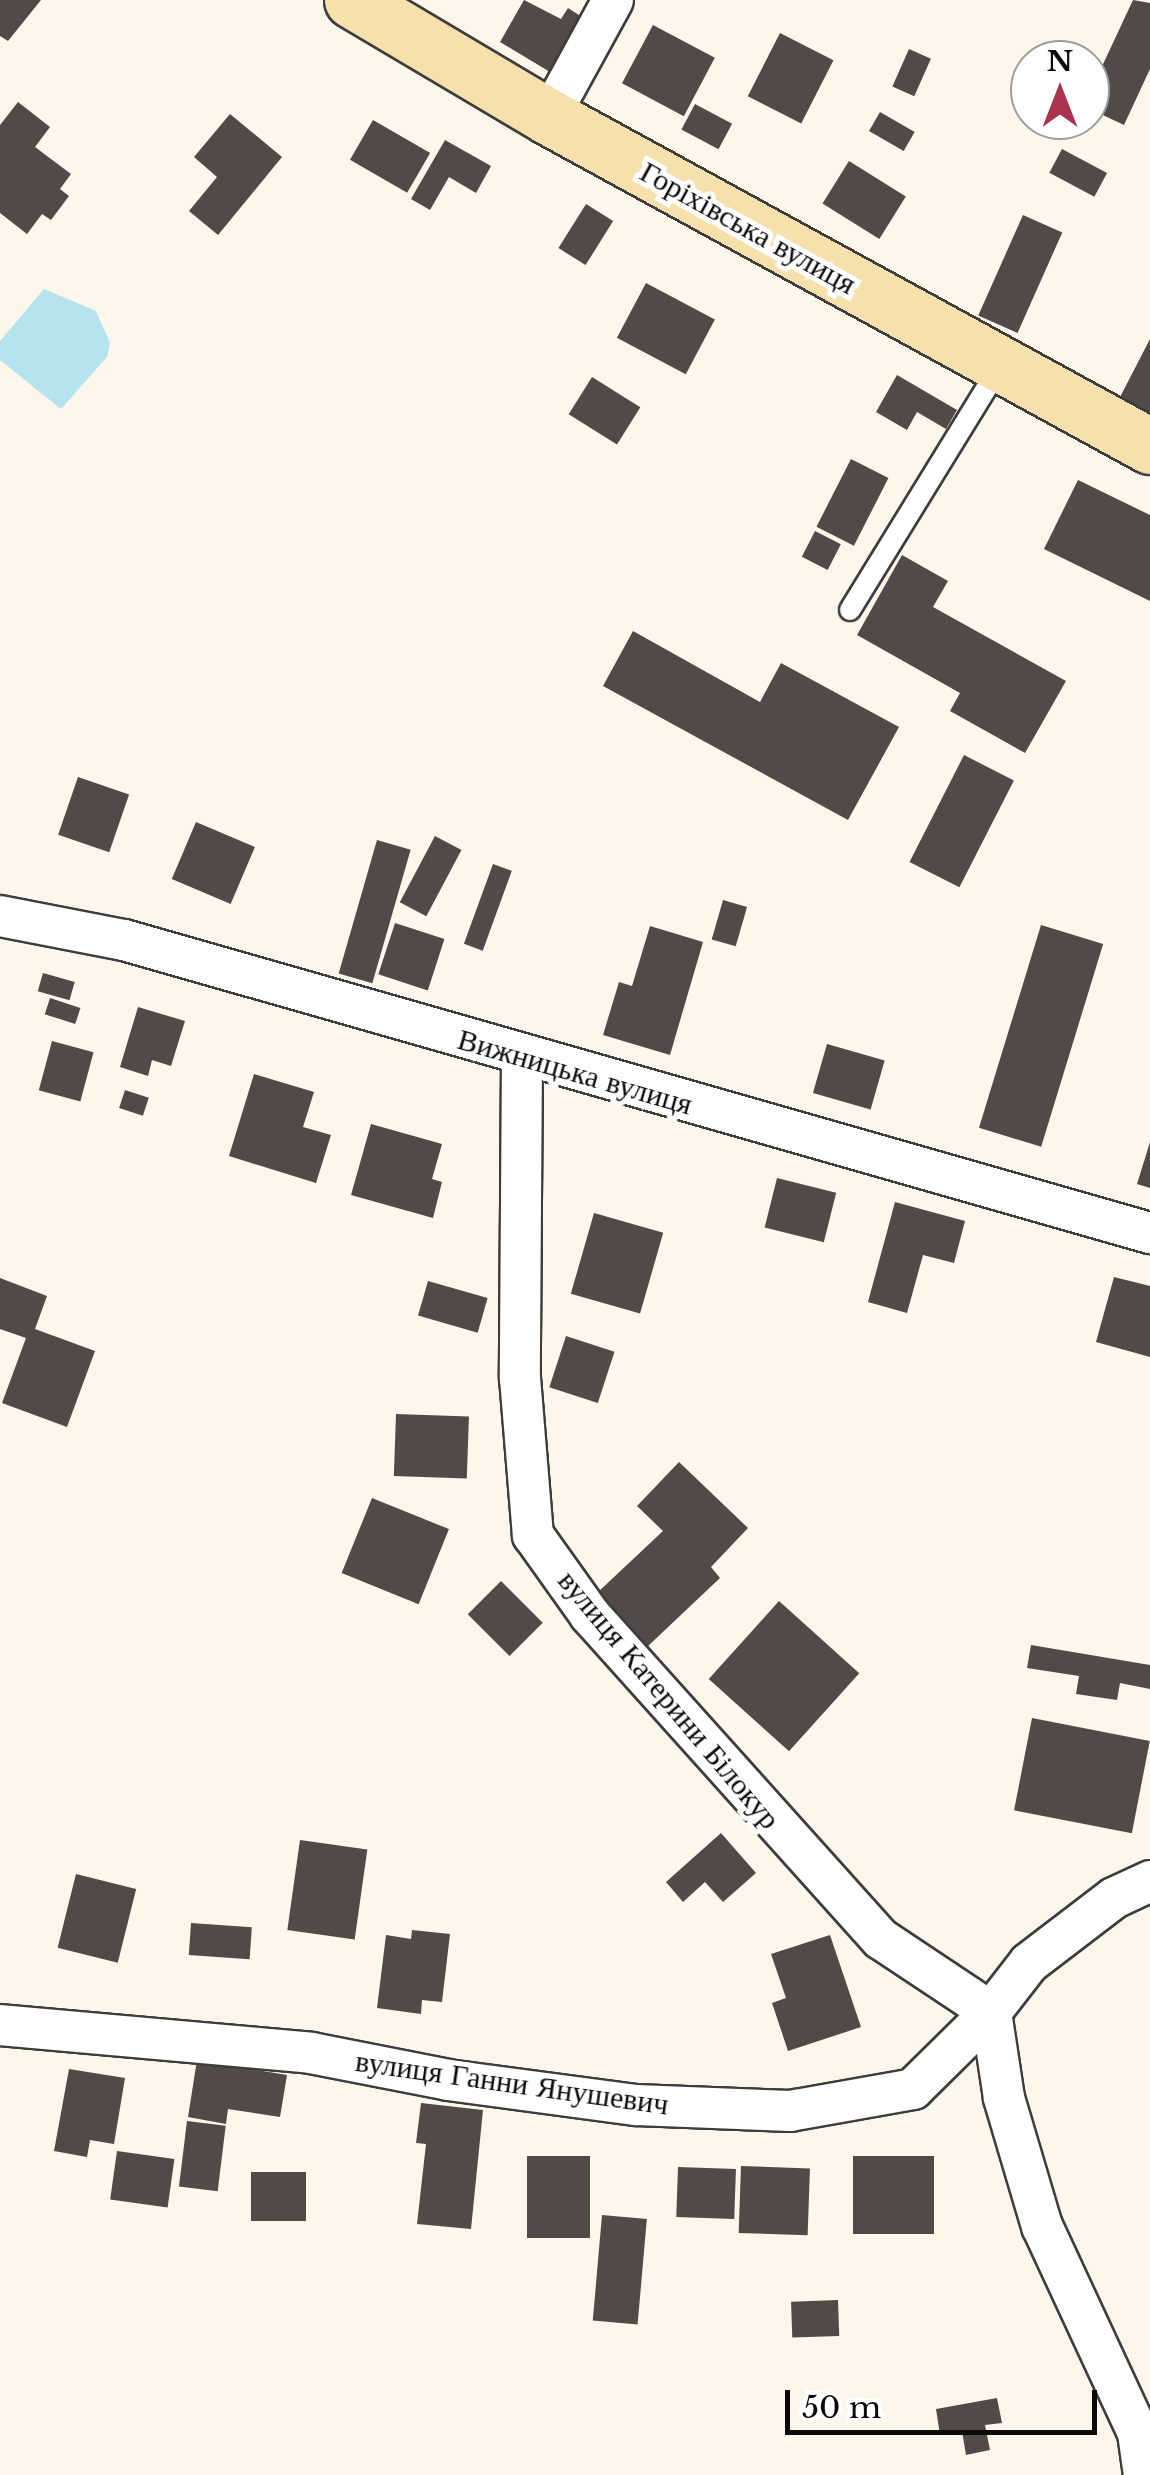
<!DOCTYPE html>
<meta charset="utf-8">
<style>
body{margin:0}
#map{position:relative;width:1150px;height:2475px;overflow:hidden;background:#fdf6ea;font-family:"Libre Baskerville",serif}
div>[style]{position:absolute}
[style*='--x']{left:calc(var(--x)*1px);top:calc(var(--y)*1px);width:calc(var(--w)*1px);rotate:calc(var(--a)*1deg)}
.water>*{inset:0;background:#b5e3ee}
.building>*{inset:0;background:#524a48;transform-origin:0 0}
.roads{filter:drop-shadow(2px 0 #3d3d3d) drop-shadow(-2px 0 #3d3d3d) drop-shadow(0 2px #3d3d3d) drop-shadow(0 -2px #3d3d3d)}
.lane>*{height:20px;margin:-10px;padding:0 10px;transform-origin:10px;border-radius:10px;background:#fff}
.street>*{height:40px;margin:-20px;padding:0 20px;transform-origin:20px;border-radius:20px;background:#fff}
.secondary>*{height:55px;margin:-27.5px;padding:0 27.5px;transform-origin:27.5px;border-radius:27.5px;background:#f6e0ac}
span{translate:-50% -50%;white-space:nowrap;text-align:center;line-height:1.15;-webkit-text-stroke:10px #fff;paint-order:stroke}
.street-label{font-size:30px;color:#0a0a0a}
.north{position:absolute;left:1010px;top:40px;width:100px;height:100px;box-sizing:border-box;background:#fff;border:2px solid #9d9d9d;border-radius:50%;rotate:0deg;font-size:28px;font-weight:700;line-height:40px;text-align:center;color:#0a0a0a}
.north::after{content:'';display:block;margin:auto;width:35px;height:45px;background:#aa334e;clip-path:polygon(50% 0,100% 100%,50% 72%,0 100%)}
.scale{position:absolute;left:785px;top:2390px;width:312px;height:45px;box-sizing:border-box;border:5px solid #0a0a0a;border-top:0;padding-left:12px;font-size:30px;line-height:35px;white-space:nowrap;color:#0a0a0a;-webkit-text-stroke:8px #fff;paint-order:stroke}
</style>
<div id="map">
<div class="water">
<div style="clip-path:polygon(44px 289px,96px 311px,110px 343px,107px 357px,61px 409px,0 360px,0 341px)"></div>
</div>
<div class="building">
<div style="clip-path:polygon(0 0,41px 0,8px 41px,0 36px)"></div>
<div style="clip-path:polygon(524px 0,561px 19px,568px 8px,582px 17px,550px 72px,500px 42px)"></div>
<div style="clip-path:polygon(1133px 0,1150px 3px,1150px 69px,1124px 125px,1090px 109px,1090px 92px)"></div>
<div style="left:653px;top:25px;width:70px;height:66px;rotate:28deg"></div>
<div style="left:780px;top:33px;width:60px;height:71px;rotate:27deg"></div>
<div style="left:909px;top:49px;width:24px;height:41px;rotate:24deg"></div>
<div style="clip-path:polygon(18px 102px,50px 127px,35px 147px,71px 174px,60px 189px,69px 196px,51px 220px,42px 214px,27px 234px,0 213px,0 125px)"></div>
<div style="left:695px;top:104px;width:42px;height:29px;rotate:28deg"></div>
<div style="left:880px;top:112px;width:40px;height:22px;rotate:30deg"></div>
<div style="clip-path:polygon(230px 114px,282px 157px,218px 235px,189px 211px,217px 177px,194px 157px)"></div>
<div style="left:373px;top:120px;width:66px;height:46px;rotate:30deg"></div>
<div style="clip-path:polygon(445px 140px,491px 166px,476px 193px,449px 177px,430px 210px,411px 199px)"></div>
<div style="left:1062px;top:149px;width:51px;height:27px;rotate:28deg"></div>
<div style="left:849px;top:161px;width:67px;height:50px;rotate:32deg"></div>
<div style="left:586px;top:204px;width:32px;height:52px;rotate:32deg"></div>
<div style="left:1023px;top:215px;width:43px;height:110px;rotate:24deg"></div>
<div style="left:646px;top:283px;width:78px;height:62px;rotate:28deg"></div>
<div style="clip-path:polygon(1150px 339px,1150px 415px,1119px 399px)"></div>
<div style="clip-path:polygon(897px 375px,957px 410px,946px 429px,917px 412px,907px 430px,876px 412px)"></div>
<div style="left:592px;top:377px;width:57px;height:44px;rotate:32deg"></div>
<div style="left:851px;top:459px;width:42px;height:76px;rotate:27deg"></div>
<div style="clip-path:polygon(1078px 480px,1150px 515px,1150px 601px,1044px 549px)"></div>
<div style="left:815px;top:531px;width:29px;height:29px;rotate:27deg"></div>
<div style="clip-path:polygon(902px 555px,948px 581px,933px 607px,1066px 681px,1025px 753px,950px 711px,960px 693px,857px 635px)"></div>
<div style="clip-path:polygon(633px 631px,760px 702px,781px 663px,899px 727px,848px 820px,603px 686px)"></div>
<div style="left:964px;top:755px;width:56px;height:120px;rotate:27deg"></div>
<div style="left:78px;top:777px;width:54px;height:61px;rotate:19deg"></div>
<div style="left:196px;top:822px;width:64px;height:62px;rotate:23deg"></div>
<div style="left:435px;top:836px;width:30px;height:75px;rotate:28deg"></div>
<div style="left:377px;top:840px;width:35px;height:139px;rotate:16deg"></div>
<div style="left:493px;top:864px;width:20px;height:85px;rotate:20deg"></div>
<div style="left:723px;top:900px;width:25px;height:41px;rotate:16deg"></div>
<div style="left:395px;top:923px;width:52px;height:54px;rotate:18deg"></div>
<div style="left:1041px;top:925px;width:65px;height:212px;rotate:17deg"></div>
<div style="clip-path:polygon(650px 926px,703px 942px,670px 1055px,603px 1035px,619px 982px,632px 986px)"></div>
<div style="left:43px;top:973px;width:33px;height:19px;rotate:16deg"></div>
<div style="left:50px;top:998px;width:32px;height:17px;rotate:18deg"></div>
<div style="clip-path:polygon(138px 1007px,185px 1021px,171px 1066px,152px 1060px,148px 1076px,120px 1067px)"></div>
<div style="left:52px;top:1041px;width:43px;height:51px;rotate:15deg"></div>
<div style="left:827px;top:1044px;width:60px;height:51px;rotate:16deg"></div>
<div style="clip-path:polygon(254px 1074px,314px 1092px,303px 1127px,331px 1135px,316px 1183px,229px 1156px)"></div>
<div style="left:125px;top:1090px;width:25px;height:19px;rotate:18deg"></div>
<div style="clip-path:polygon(371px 1124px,442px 1144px,432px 1179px,442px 1182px,433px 1218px,351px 1195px)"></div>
<div style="clip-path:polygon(1150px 1142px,1150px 1188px,1137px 1184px)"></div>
<div style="left:777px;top:1178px;width:61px;height:51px;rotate:14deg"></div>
<div style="clip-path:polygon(895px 1202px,965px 1221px,954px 1263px,923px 1255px,907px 1313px,868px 1302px)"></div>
<div style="left:594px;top:1213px;width:72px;height:84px;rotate:16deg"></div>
<div style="clip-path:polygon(1114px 1277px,1150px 1286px,1150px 1357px,1096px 1342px)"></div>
<div style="clip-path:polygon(0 1278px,47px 1296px,35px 1329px,95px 1351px,67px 1427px,2px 1403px,26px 1338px,0 1329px)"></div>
<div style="left:428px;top:1281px;width:62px;height:36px;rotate:16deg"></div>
<div style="left:566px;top:1336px;width:51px;height:54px;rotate:18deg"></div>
<div style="left:396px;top:1414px;width:73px;height:62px;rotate:2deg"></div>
<div style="clip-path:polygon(679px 1462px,748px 1528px,711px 1567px,720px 1578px,647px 1647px,597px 1593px,663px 1531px,637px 1506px)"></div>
<div style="left:372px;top:1498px;width:83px;height:81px;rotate:22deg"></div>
<div style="left:501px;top:1581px;width:59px;height:47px;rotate:45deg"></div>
<div style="left:779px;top:1601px;width:108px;height:105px;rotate:42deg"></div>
<div style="clip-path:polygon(1031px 1645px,1150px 1665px,1150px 1689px,1120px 1683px,1117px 1700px,1076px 1694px,1079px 1676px,1027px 1668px)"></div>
<div style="left:1032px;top:1718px;width:120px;height:94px;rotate:11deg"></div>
<div style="clip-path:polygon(721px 1833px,756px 1873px,723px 1902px,705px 1882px,683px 1902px,666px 1882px)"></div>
<div style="left:300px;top:1840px;width:68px;height:91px;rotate:8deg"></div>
<div style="left:76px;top:1874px;width:62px;height:76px;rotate:14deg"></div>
<div style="left:191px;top:1923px;width:61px;height:32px;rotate:4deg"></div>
<div style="clip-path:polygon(412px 1930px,450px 1934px,442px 2002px,422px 2000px,421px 2014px,377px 2008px,386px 1935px,411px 1939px)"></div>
<div style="clip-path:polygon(830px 1935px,861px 2027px,788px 2051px,772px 2003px,786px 1998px,771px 1954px)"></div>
<div style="clip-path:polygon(197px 2060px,287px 2075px,280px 2117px,228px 2109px,226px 2124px,188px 2117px)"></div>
<div style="clip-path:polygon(69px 2069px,125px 2078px,114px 2144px,90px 2140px,87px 2157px,54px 2151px)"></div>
<div style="clip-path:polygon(421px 2103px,483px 2110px,471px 2229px,417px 2224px,426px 2144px,416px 2143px)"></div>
<div style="left:187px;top:2121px;width:39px;height:66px;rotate:7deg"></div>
<div style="left:117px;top:2151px;width:58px;height:49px;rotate:8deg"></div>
<div style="left:527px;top:2156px;width:63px;height:82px"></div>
<div style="left:853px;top:2156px;width:81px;height:78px"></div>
<div style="left:741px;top:2166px;width:69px;height:67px;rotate:2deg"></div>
<div style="left:678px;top:2167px;width:58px;height:50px;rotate:2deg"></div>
<div style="left:251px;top:2172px;width:55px;height:49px"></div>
<div style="left:602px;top:2215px;width:45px;height:106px;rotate:5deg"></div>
<div style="left:838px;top:2300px;width:36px;height:47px;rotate:88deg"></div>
<div style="clip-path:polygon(997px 2398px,1002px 2423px,985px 2425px,990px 2450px,966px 2455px,962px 2431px,940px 2435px,936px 2409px)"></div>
</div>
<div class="roads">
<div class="lane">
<div style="--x:850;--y:610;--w:284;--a:-58.4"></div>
</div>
<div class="street">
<div style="--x:549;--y:117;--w:133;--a:-61.3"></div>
<div style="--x:0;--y:916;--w:126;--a:11"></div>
<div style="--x:124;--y:940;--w:1067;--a:15.94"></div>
<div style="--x:522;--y:1058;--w:320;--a:90.4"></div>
<div style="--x:520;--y:1378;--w:158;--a:85.3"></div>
<div style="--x:533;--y:1535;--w:98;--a:54.5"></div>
<div style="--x:590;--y:1615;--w:435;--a:48.1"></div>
<div style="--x:881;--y:1939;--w:132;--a:33.6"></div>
<div style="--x:991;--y:2012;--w:87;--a:81.4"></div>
<div style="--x:1004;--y:2098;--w:134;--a:73.5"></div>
<div style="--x:1042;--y:2226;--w:228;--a:65.1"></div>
<div style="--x:1138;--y:2433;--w:42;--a:81.9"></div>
<div style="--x:0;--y:2025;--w:312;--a:5.1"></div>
<div style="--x:311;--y:2053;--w:140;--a:11.1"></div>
<div style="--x:448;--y:2080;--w:190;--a:7.6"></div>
<div style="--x:636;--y:2105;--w:154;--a:2.2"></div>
<div style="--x:790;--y:2111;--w:125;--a:-10.1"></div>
<div style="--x:913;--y:2089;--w:110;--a:-44.6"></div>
<div style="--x:991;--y:2012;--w:62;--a:-52.2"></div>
<div style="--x:1029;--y:1963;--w:107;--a:-37.4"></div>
<div style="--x:1114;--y:1898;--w:40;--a:-25"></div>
</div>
<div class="secondary">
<div style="--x:352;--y:0;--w:229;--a:30.7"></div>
<div style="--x:549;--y:117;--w:685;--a:28.7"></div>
</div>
</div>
<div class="street-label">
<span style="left:748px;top:228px;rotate:29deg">Горіхівська вулиця</span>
<span style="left:575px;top:1072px;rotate:16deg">Вижницька вулиця</span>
<span style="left:669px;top:1700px;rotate:50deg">вулиця Катерини Білокур</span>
<span style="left:512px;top:2083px;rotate:8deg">вулиця Ганни Янушевич</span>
</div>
<div class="north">N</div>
<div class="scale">50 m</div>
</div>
